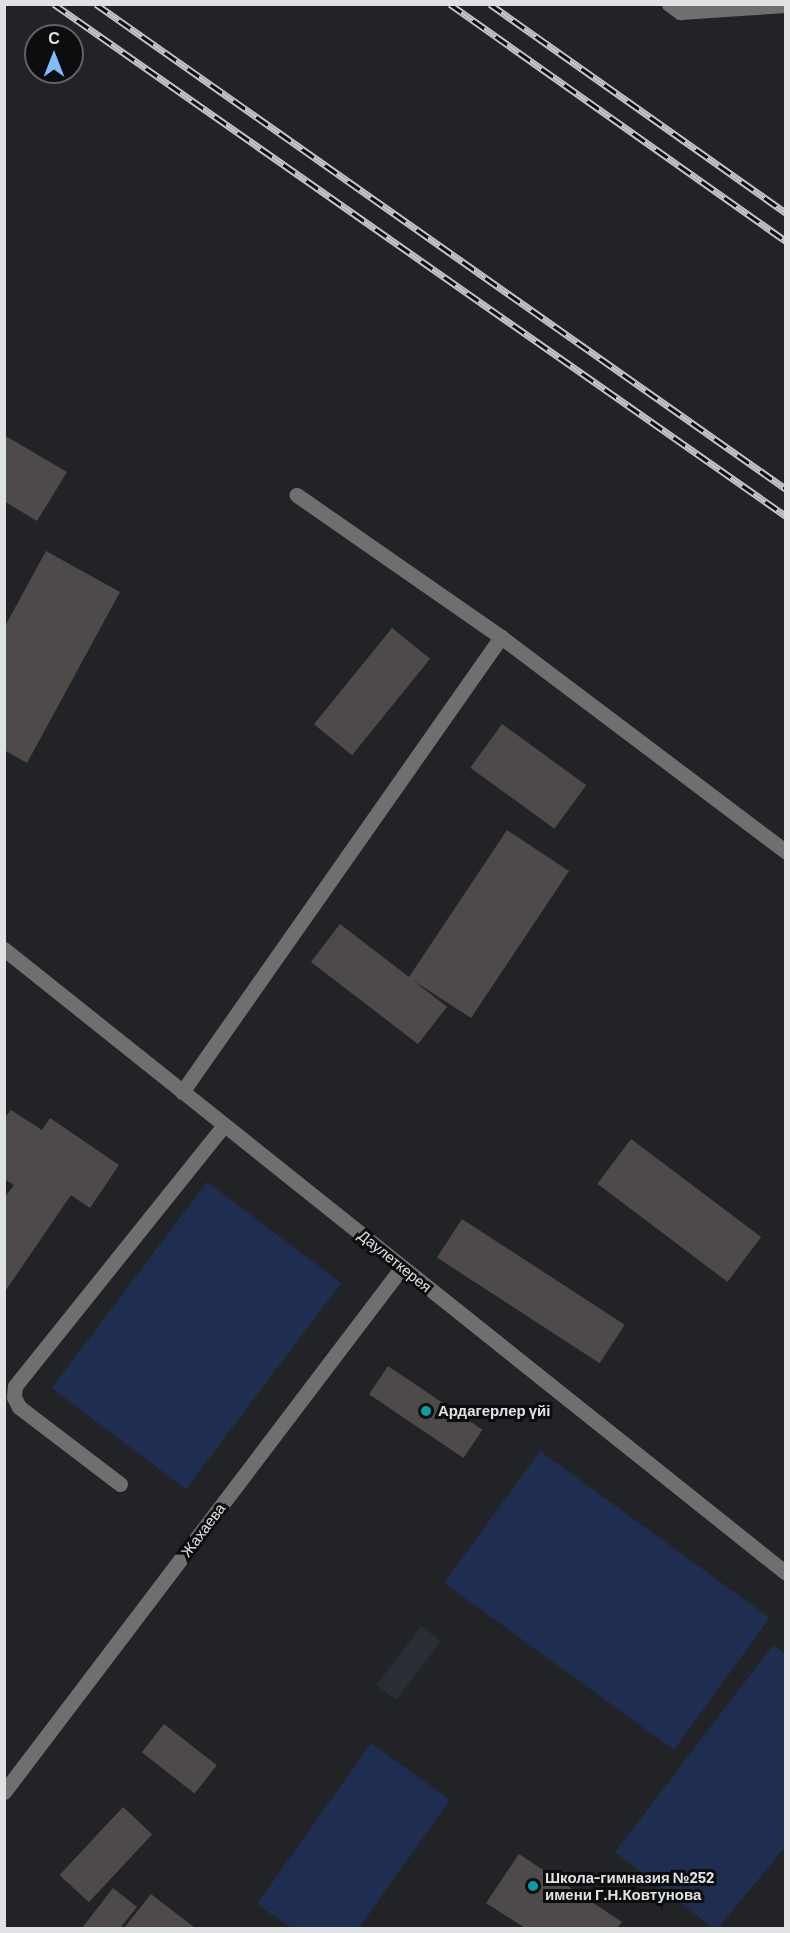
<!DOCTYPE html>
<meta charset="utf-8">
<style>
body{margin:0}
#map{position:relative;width:790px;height:1933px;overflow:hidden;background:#222326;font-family:Barlow,sans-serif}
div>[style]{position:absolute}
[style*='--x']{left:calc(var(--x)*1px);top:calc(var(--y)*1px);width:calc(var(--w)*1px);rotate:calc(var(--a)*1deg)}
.built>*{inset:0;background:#292d35;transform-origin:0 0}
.green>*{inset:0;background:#1f2e50;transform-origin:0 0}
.building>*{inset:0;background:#4e4a49;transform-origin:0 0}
.minor>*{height:15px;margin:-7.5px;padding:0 7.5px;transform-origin:7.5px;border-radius:7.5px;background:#6e7070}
.rail>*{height:7px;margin-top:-3.5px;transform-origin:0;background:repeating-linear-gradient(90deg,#0c0d0e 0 14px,#c2c3c5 0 28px);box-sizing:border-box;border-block:2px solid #c2c3c5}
.dots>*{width:16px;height:16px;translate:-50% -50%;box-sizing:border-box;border:3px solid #0c0d0e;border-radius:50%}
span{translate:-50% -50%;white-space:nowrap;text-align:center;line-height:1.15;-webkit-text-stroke:6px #0c0d0e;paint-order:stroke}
.street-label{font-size:15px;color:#e0e1e3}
.poi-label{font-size:15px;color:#e0e1e3;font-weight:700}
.left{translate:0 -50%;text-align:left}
.frame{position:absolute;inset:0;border:6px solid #e0e1e3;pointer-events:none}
.north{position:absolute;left:24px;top:24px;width:60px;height:60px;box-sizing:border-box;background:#0c0d0e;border:2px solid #616263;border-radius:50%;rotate:0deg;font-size:16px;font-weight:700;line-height:24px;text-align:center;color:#e0e1e3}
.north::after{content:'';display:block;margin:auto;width:21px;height:27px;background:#84bcfb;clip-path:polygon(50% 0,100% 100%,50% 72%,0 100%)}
</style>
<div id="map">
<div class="built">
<div style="left:421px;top:1626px;width:25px;height:74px;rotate:37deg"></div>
</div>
<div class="green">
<div style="left:207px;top:1182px;width:168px;height:258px;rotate:37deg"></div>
<div style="left:540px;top:1451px;width:284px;height:163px;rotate:36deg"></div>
<div style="clip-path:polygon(773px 1645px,785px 1654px,785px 1847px,718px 1928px,713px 1928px,615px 1852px)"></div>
<div style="clip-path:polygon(371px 1743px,450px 1800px,359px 1928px,291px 1928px,257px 1904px)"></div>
</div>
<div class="building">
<div style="clip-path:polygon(4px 435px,67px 472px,37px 521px,4px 501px)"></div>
<div style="clip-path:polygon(46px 551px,120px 592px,27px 763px,4px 750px,4px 628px)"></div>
<div style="left:392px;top:628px;width:49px;height:124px;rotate:39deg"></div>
<div style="left:502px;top:724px;width:104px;height:54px;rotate:36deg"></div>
<div style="clip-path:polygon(507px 830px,569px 871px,471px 1018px,414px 981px,447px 1007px,418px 1044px,311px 962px,340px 924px,409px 977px)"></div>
<div style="clip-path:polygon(11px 1110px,42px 1130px,50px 1118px,119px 1165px,90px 1208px,71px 1195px,4px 1293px,4px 1198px,14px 1185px,4px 1179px,4px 1119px)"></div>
<div style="left:631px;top:1139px;width:163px;height:56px;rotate:37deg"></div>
<div style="left:462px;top:1219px;width:194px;height:46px;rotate:33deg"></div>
<div style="left:388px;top:1366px;width:114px;height:34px;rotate:34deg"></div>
<div style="left:164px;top:1724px;width:67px;height:36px;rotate:38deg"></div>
<div style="left:123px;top:1807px;width:40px;height:93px;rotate:43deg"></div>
<div style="clip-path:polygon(519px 1854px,622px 1922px,617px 1928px,525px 1928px,486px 1903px)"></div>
<div style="clip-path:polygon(113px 1888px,137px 1907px,120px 1928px,82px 1928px)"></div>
<div style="clip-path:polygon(151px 1894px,195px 1928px,124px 1928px)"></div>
</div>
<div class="minor">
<div style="--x:669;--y:4;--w:14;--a:36"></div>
<div style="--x:680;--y:12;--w:106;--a:-3.8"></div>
<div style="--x:501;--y:637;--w:357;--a:37"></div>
<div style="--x:4;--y:949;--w:1000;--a:38.59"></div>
<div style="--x:182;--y:1092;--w:556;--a:-54.97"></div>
<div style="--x:501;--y:637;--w:249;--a:-145.2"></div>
<div style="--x:120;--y:1484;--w:127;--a:-142.7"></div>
<div style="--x:19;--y:1407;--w:11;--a:-117"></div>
<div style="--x:14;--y:1397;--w:11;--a:-85"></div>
<div style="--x:15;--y:1386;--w:334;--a:-51.3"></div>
<div style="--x:4;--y:1792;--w:659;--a:-52.83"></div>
</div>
<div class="rail">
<div style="--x:54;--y:4;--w:893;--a:34.97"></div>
<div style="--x:96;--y:4;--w:843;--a:35.1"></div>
<div style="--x:450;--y:4;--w:411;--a:35.2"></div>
<div style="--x:490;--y:4;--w:362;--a:35.2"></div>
</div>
<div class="dots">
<div style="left:426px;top:1411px;background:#0f9aa8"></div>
<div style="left:533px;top:1886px;background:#0f9aa8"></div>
</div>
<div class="street-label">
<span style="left:395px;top:1261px;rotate:39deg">Даулеткерея</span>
<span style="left:203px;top:1530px;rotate:-53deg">Жахаева</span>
</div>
<div class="poi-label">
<span class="left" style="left:438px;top:1411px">Ардагерлер үйі</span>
<span class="left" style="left:545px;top:1886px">Школа-гимназия №252<br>имени Г.Н.Ковтунова</span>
</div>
<div class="frame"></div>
<div class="north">С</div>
</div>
